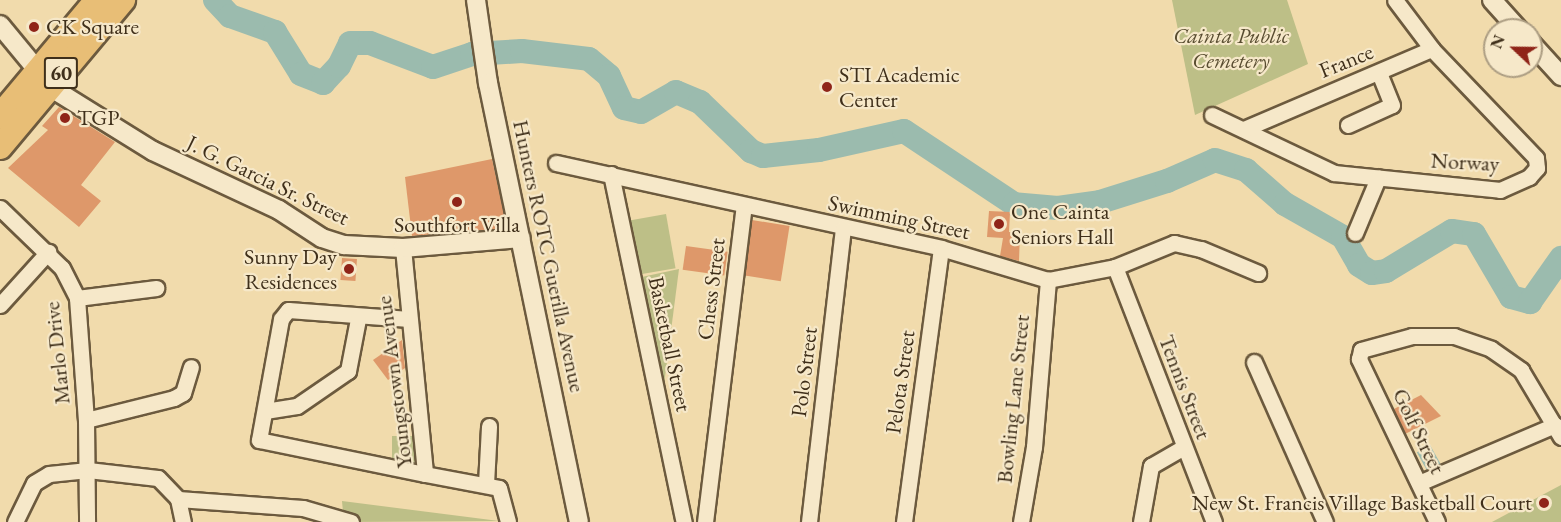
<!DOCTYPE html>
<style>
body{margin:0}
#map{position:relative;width:1561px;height:522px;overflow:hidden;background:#f1dbac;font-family:"EB Garamond",serif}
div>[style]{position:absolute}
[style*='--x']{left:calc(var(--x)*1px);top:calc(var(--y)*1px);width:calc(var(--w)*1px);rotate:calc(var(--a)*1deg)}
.green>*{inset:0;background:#bdbf87;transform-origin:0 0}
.water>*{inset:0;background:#9bbbae;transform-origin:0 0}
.river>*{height:24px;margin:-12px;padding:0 12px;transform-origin:12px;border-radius:12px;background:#9bbbae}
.building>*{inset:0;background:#de986a;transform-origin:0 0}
.roads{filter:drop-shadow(2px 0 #6c5a3e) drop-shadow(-2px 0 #6c5a3e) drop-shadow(0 2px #6c5a3e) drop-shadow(0 -2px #6c5a3e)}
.minor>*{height:15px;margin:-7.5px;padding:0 7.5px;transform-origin:7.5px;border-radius:7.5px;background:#f6e8c9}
.tertiary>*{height:18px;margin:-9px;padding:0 9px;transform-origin:9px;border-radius:9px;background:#f6e8c9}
.primary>*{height:24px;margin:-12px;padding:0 12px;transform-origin:12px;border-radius:12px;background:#e8be76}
.dots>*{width:16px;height:16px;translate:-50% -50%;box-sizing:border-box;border:3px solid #f6e8c9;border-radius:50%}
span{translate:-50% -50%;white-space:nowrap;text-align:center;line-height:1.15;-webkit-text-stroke:4.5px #f6e8c9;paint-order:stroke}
.shield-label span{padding:2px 4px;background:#f6e8c9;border:2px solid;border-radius:4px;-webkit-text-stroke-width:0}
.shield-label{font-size:21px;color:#3f2f1a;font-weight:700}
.poi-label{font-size:22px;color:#3f2f1a}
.left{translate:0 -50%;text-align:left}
.right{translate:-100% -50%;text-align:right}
.park-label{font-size:22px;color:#584c30;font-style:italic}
.street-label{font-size:22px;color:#3f2f1a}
.north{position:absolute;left:1483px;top:18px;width:60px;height:60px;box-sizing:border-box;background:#f6e8c9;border:2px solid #ad9e83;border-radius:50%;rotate:292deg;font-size:16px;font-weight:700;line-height:24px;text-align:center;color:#3f2f1a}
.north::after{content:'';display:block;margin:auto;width:21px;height:27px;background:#8f2418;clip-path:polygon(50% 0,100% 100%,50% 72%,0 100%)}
</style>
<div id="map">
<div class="green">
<div style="clip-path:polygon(1172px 0,1287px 0,1308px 64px,1195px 115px)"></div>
<div style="left:666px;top:214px;width:55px;height:40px;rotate:80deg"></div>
<div style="clip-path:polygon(679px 269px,661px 408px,637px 278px)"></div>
<div style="clip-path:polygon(392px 436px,415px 436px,415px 469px,392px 463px)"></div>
<div style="clip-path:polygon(1561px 485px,1561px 522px,1492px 522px)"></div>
<div style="clip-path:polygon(342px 501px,499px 521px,344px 522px)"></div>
</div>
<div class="water">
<div style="left:1430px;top:445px;width:23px;height:15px;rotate:61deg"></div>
</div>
<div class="river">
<div style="--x:215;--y:0;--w:22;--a:47"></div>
<div style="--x:230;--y:16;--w:48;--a:19.6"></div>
<div style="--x:275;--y:32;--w:49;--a:58.2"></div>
<div style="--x:301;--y:74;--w:24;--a:22"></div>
<div style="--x:323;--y:83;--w:23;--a:-47"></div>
<div style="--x:339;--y:66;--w:25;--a:-64"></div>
<div style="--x:350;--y:43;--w:20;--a:0"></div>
<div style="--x:370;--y:43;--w:67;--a:20.9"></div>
<div style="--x:433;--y:67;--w:41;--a:-18.4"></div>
<div style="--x:472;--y:54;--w:50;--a:-3.4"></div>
<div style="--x:522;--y:51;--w:67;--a:6.8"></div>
<div style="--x:589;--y:59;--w:26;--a:40"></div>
<div style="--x:609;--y:76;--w:35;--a:65"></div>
<div style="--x:624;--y:108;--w:17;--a:13"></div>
<div style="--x:641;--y:112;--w:40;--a:-29.7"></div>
<div style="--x:676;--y:92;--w:26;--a:23"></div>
<div style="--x:700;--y:102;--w:71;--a:43.9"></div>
<div style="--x:751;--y:151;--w:13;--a:23"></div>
<div style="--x:763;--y:156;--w:56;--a:-6.1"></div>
<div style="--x:819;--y:150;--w:87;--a:-12.6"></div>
<div style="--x:904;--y:131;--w:132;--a:33.6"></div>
<div style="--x:1014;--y:204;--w:44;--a:5.2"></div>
<div style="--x:1058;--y:208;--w:42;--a:-8.1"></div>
<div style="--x:1100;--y:202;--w:70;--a:-17.4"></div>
<div style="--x:1167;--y:181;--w:52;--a:-23.6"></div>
<div style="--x:1215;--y:160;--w:33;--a:18"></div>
<div style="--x:1246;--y:170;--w:52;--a:41.1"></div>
<div style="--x:1285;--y:204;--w:67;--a:29.6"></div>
<div style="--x:1343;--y:237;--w:32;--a:60"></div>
<div style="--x:1359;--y:265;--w:15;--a:32"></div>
<div style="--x:1372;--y:273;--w:14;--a:-8"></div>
<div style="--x:1386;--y:271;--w:77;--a:-31.2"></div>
<div style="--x:1452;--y:231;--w:22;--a:8"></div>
<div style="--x:1474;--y:234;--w:73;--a:59.6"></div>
<div style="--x:1511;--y:297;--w:20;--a:15"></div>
<div style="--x:1530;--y:302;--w:54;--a:-54.8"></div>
</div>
<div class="building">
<div style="clip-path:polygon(59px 107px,115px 142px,81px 185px,101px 201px,79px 227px,8px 168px,48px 130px,42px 126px)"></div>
<div style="clip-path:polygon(492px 159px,507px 228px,412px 236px,405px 177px)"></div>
<div style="clip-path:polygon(989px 211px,1010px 212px,1009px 232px,1020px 233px,1019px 261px,1000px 256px,1003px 238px,987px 237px)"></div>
<div style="left:752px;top:220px;width:38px;height:56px;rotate:9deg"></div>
<div style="left:686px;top:246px;width:42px;height:24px;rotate:8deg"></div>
<div style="left:342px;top:258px;width:15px;height:22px;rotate:4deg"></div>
<div style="clip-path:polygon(402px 340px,405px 368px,388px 380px,373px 360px)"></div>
<div style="clip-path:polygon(1421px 395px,1441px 416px,1405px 434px,1394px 409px)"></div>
</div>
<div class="roads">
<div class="minor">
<div style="--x:1212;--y:115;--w:135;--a:25.4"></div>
<div style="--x:1334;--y:173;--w:167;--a:5.8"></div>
<div style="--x:1500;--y:190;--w:32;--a:-24"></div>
<div style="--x:1529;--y:177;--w:12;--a:-48"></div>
<div style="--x:1537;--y:168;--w:10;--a:-96"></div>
<div style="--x:1536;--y:158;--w:151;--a:-133.7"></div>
<div style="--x:1432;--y:49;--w:61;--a:-127.1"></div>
<div style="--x:1348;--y:125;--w:48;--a:-24.4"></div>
<div style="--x:1392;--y:105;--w:35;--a:-112"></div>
<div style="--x:1244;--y:129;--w:204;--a:-23.1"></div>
<div style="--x:556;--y:163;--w:394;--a:12.4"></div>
<div style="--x:941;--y:248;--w:112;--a:16.7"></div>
<div style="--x:1048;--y:280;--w:68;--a:-11"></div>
<div style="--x:1115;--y:267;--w:64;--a:-22.1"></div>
<div style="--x:1174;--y:243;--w:28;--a:13"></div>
<div style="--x:1201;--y:249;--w:62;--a:22.8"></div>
<div style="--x:611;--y:174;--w:356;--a:78.2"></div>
<div style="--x:0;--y:208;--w:86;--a:44.1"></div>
<div style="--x:62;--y:268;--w:34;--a:63"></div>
<div style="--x:77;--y:298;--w:122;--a:85.8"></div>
<div style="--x:86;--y:420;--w:102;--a:89.4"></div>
<div style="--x:1355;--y:233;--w:60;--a:-67.3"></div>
<div style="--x:403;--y:248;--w:227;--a:84.4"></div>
<div style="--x:425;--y:474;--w:75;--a:10.7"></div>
<div style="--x:499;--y:488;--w:35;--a:75"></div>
<div style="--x:1115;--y:267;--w:274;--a:68.8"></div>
<div style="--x:77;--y:298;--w:80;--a:-7.2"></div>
<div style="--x:0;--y:305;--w:72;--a:-47.8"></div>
<div style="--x:409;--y:319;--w:121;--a:-175.7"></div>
<div style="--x:288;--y:310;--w:11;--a:128"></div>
<div style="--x:281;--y:319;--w:123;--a:100.3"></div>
<div style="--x:259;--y:440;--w:169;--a:11.6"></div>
<div style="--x:1254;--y:362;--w:175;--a:66.1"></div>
<div style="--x:265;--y:411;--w:32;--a:-9"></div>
<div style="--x:297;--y:406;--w:62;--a:-34.5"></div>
<div style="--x:348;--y:371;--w:53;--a:-79.1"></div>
<div style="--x:86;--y:420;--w:91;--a:-14"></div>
<div style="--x:174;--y:398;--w:10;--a:-29"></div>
<div style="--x:183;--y:393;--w:27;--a:-73"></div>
<div style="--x:1419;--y:483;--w:148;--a:-23.1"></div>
<div style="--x:486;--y:484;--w:58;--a:-87"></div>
<div style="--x:178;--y:499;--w:125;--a:4.1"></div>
<div style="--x:303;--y:508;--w:50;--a:16.3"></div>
<div style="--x:15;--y:522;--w:43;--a:-64"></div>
<div style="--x:34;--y:483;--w:17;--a:-31"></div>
<div style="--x:49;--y:474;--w:39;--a:-6"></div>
<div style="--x:88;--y:470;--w:70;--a:6.5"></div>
<div style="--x:158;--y:478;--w:29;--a:46"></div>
<div style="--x:178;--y:499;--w:24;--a:78"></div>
<div style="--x:705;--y:522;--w:319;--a:-83"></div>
<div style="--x:809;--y:522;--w:296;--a:-83.4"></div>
<div style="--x:904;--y:522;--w:276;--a:-82.3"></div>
<div style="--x:1021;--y:522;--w:76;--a:-80.2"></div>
<div style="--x:1034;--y:447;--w:168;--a:-85.2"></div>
<div style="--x:1141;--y:522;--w:57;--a:-79.9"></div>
<div style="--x:1151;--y:466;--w:38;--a:-30"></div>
<div style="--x:1437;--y:522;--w:181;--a:-115.6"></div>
<div style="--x:1359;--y:359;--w:9;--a:-77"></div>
<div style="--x:1361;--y:350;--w:53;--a:-15.4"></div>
<div style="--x:1412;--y:336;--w:42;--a:0"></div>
<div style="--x:1454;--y:336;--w:39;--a:19"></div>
<div style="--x:1491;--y:349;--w:37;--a:35"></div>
<div style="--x:1521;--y:370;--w:78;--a:59.2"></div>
</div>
<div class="tertiary">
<div style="--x:476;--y:0;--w:84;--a:81.8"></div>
<div style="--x:488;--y:83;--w:448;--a:78.3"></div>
<div style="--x:1492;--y:0;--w:40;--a:48"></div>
<div style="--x:0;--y:25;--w:60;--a:50.4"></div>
<div style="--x:1531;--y:43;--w:45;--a:47.7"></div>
<div style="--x:50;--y:87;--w:121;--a:31.9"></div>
<div style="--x:153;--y:151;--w:139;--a:25.1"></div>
<div style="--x:279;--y:210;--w:51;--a:33.1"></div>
<div style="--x:322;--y:238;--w:23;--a:18"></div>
<div style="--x:344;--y:245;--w:59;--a:2.9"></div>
<div style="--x:403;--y:248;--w:118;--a:-4.8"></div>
</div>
<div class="primary">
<div style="--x:0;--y:116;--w:151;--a:-50.1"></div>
<div style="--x:0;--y:147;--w:192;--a:-50.1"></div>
</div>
</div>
<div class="dots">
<div style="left:34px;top:27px;background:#8f2418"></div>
<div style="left:827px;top:87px;background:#8f2418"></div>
<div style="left:65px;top:118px;background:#8f2418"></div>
<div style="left:457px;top:202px;background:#8f2418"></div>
<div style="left:999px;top:224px;background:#8f2418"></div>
<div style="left:349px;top:269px;background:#8f2418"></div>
<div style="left:1544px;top:503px;background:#8f2418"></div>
</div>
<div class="shield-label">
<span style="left:61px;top:73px">60</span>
</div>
<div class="poi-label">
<span class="left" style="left:46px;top:27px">CK Square</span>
<span class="left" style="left:839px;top:87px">STI Academic<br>Center</span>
<span class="left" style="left:77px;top:118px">TGP</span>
<span class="left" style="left:1011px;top:224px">One Cainta<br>Seniors Hall</span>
<span style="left:457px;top:225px">Southfort Villa</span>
<span class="right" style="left:337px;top:269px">Sunny Day<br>Residences</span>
<span class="right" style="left:1532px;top:503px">New St. Francis Village Basketball Court</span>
</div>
<div class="park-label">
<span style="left:1231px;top:48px">Cainta Public<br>Cemetery</span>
</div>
<div class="street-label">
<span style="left:1346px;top:61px;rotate:-22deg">France</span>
<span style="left:1465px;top:162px;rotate:3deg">Norway</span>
<span style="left:268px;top:180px;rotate:26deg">J. G. Garcia Sr. Street</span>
<span style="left:899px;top:217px;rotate:12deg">Swimming Street</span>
<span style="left:549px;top:256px;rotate:78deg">Hunters ROTC Guerilla Avenue</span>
<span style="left:711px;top:289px;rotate:-83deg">Chess Street</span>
<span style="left:670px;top:344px;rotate:78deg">Basketball Street</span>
<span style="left:57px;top:353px;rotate:-96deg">Marlo Drive</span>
<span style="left:804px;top:372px;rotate:-83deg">Polo Street</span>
<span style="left:394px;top:382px;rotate:-97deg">Youngstown Avenue</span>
<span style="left:900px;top:382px;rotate:-82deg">Pelota Street</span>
<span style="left:1185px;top:387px;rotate:69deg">Tennis Street</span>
<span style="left:1013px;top:399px;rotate:-84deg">Bowling Lane Street</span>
<span style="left:1419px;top:431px;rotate:64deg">Golf Street</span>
</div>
<div class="north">N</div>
</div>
